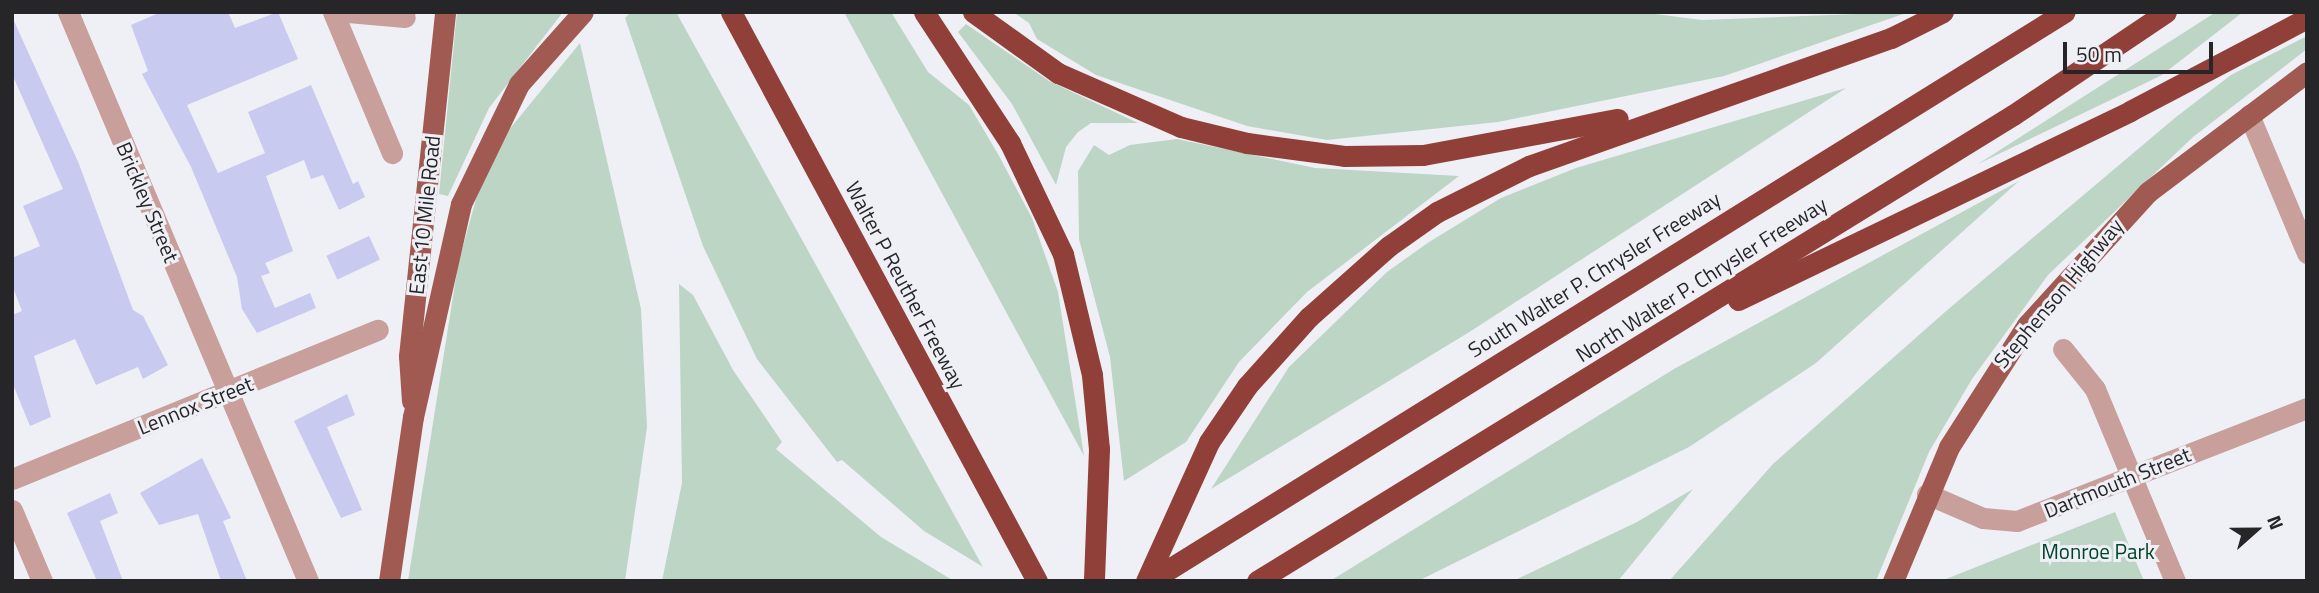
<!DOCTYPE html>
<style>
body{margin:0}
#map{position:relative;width:2319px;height:593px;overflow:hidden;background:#efeff6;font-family:"Titillium Web",sans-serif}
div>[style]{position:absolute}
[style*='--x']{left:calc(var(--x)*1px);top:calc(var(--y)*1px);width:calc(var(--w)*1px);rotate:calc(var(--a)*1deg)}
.green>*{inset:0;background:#bcd5c5}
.building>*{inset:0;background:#c8caef;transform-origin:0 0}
.minor>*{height:21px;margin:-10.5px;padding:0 10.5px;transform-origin:10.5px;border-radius:10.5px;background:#c89f9a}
.major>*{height:21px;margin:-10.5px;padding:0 10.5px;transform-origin:10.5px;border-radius:10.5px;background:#a15a52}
.highway>*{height:21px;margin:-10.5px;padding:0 10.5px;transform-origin:10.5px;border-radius:10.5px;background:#914039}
span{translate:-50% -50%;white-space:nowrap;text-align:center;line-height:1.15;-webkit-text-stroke:6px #efeff6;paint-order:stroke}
.street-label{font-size:21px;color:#262629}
.park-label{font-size:21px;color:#014528}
.frame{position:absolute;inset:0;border:14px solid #262629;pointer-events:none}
.north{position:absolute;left:2221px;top:495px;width:70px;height:70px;-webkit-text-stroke:5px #efeff6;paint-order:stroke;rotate:69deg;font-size:19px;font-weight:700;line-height:28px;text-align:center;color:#262629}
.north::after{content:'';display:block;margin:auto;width:24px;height:32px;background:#262629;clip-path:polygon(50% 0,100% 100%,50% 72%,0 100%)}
.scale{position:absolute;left:2063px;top:42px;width:150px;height:32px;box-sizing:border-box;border:4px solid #262629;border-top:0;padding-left:9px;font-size:21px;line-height:24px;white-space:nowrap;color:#262629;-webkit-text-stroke:5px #efeff6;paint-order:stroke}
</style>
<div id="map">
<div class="green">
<div style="clip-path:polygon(457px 12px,563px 12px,489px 108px,448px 196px,439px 194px)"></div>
<div style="clip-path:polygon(631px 12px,676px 12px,983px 567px,924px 531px,842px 460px,837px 462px,757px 359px,703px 246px,625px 18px)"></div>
<div style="clip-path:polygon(844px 12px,891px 12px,928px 72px,969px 105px,998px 154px,1032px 218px,1058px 292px,1084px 456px)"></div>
<div style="clip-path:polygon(1013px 12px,1639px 12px,1702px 20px,1909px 12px,1724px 76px,1498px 122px,1327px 140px,1247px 126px,1096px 75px,1037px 39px,1029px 23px)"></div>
<div style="clip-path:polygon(2216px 12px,2243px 12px,2162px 75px,1978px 164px)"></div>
<div style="clip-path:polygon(966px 24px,1049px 81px,1138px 123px,1091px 123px,1078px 132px,1066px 147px,1056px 185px,1012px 104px,958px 32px)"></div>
<div style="clip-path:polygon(2307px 36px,2307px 49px,2193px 137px,2048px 275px,1972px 379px,1929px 452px,1876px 581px,1669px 581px,1773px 464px,1945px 312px,2176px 117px,2231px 75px)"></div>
<div style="clip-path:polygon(580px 43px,641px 309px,647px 427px,625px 581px,408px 581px,458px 265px,476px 199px,504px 136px)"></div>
<div style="clip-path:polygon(1846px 88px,1471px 331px,1211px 489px,1289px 367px,1387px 272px,1429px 242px,1501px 198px,1576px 168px)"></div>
<div style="clip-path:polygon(1177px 139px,1315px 168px,1459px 176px,1307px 292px,1239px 362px,1186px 442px,1124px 481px,1110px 357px,1079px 239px,1078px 171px,1094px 145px,1109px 155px,1130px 145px)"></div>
<div style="clip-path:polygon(2019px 181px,1816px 363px,1689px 447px,1418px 581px,1330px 581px,1674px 369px)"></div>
<div style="clip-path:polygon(679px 284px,693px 295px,733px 370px,782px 442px,776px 449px,881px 537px,954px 581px,662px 581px,682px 483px)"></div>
<div style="clip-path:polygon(1693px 489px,1618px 581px,1513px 581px,1637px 522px)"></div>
<div style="clip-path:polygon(2115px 512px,2144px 581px,1941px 581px)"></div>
</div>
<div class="building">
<div style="clip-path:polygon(161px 12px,228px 12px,235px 28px,278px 12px,298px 59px,187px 105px,218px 173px,265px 153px,248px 112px,311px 85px,353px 184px,358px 181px,365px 197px,339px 210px,323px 175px,311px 179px,304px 160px,266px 176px,293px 251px,265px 263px,270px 273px,261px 276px,275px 308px,310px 293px,316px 308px,257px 333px,242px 309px,237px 277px,191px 167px,142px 74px,148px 71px,131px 25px)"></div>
<div style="clip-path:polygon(14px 21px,79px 164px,133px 310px,143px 316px,168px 365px,143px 379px,138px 367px,96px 385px,75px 339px,34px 356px,51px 417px,30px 426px,12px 382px,12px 315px,22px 311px,12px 285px,12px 258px,40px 246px,23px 206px,63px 189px,12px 74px)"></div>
<div style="left:369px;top:236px;width:26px;height:47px;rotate:65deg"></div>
<div style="clip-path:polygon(347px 394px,355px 415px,327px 427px,362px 510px,341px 518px,294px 421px)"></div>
<div style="clip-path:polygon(202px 458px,231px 518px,223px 521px,247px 581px,221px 581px,198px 514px,159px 525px,140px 493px)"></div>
<div style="clip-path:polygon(110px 493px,118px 513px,100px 521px,123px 581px,97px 581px,67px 513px)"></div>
</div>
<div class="minor">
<div style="--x:68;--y:12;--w:618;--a:67.13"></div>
<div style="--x:333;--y:12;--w:153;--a:67.3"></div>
<div style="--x:348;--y:12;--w:57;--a:5"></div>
<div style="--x:2249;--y:115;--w:150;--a:67.2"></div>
<div style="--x:2063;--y:349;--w:51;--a:51.3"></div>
<div style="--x:2095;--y:389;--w:208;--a:67.4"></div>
<div style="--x:12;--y:479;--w:395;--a:-22.2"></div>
<div style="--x:1927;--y:494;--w:61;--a:23.2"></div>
<div style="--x:1983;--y:518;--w:34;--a:5"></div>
<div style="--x:2017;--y:521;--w:311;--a:-21.3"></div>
<div style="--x:12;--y:510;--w:77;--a:67.1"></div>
</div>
<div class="major">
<div style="--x:412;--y:401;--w:45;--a:-93.8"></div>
<div style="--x:409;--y:356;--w:346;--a:-84"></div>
<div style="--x:389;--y:581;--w:166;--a:-81.7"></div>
<div style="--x:413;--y:417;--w:218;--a:-77.3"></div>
<div style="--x:461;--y:204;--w:133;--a:-64.2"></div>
<div style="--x:519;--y:84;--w:96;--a:-48.4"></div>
<div style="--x:1893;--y:581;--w:145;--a:-67.3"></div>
<div style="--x:1949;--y:447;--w:145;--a:-57.4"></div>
<div style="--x:2027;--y:325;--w:180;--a:-47.7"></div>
<div style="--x:2148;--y:192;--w:199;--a:-37"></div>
</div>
<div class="highway">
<div style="--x:731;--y:12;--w:646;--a:61.73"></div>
<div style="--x:924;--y:12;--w:157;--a:56.7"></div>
<div style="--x:1010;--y:143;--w:123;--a:64.5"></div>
<div style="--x:1063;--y:254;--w:124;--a:76.5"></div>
<div style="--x:1092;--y:375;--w:74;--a:84.6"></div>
<div style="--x:1099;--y:449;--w:132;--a:92.2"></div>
<div style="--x:973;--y:12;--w:105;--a:35.7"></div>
<div style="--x:1058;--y:73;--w:134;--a:23.7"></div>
<div style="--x:1181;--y:127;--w:68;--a:13.6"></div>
<div style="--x:1247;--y:143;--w:98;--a:7.6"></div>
<div style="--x:1344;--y:156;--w:79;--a:-0.7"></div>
<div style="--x:1423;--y:155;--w:198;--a:-10.5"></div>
<div style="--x:1738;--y:300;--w:435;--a:-25.7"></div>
<div style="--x:2130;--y:111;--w:200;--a:-27.7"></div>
<div style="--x:1146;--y:581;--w:153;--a:-65.6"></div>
<div style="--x:1209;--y:442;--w:68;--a:-55.8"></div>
<div style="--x:1247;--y:386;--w:93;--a:-48.1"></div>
<div style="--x:1309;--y:317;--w:107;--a:-41.6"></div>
<div style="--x:1389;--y:246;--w:59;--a:-35.3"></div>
<div style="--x:1437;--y:212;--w:103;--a:-26.6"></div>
<div style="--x:1529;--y:166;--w:384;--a:-19.5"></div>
<div style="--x:1891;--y:38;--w:58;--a:-26.6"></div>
<div style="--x:1150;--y:581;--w:1077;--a:-31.88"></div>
<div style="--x:1257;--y:581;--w:888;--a:-31.65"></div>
<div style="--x:2013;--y:115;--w:184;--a:-33.9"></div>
</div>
<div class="street-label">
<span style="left:148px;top:202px;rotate:67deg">Brickley Street</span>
<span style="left:424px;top:215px;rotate:-84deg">East 10 Mile Road</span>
<span style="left:1594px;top:274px;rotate:-32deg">South Walter P. Chrysler Freeway</span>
<span style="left:1701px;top:279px;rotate:-32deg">North Walter P. Chrysler Freeway</span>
<span style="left:906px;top:285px;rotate:62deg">Walter P Reuther Freeway</span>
<span style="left:2058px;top:293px;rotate:-50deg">Stephenson Highway</span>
<span style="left:195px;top:405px;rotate:-22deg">Lennox Street</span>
<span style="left:2117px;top:482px;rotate:-22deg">Dartmouth Street</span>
</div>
<div class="park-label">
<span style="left:2098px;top:551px">Monroe Park</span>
</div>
<div class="frame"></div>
<div class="north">N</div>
<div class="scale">50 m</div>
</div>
